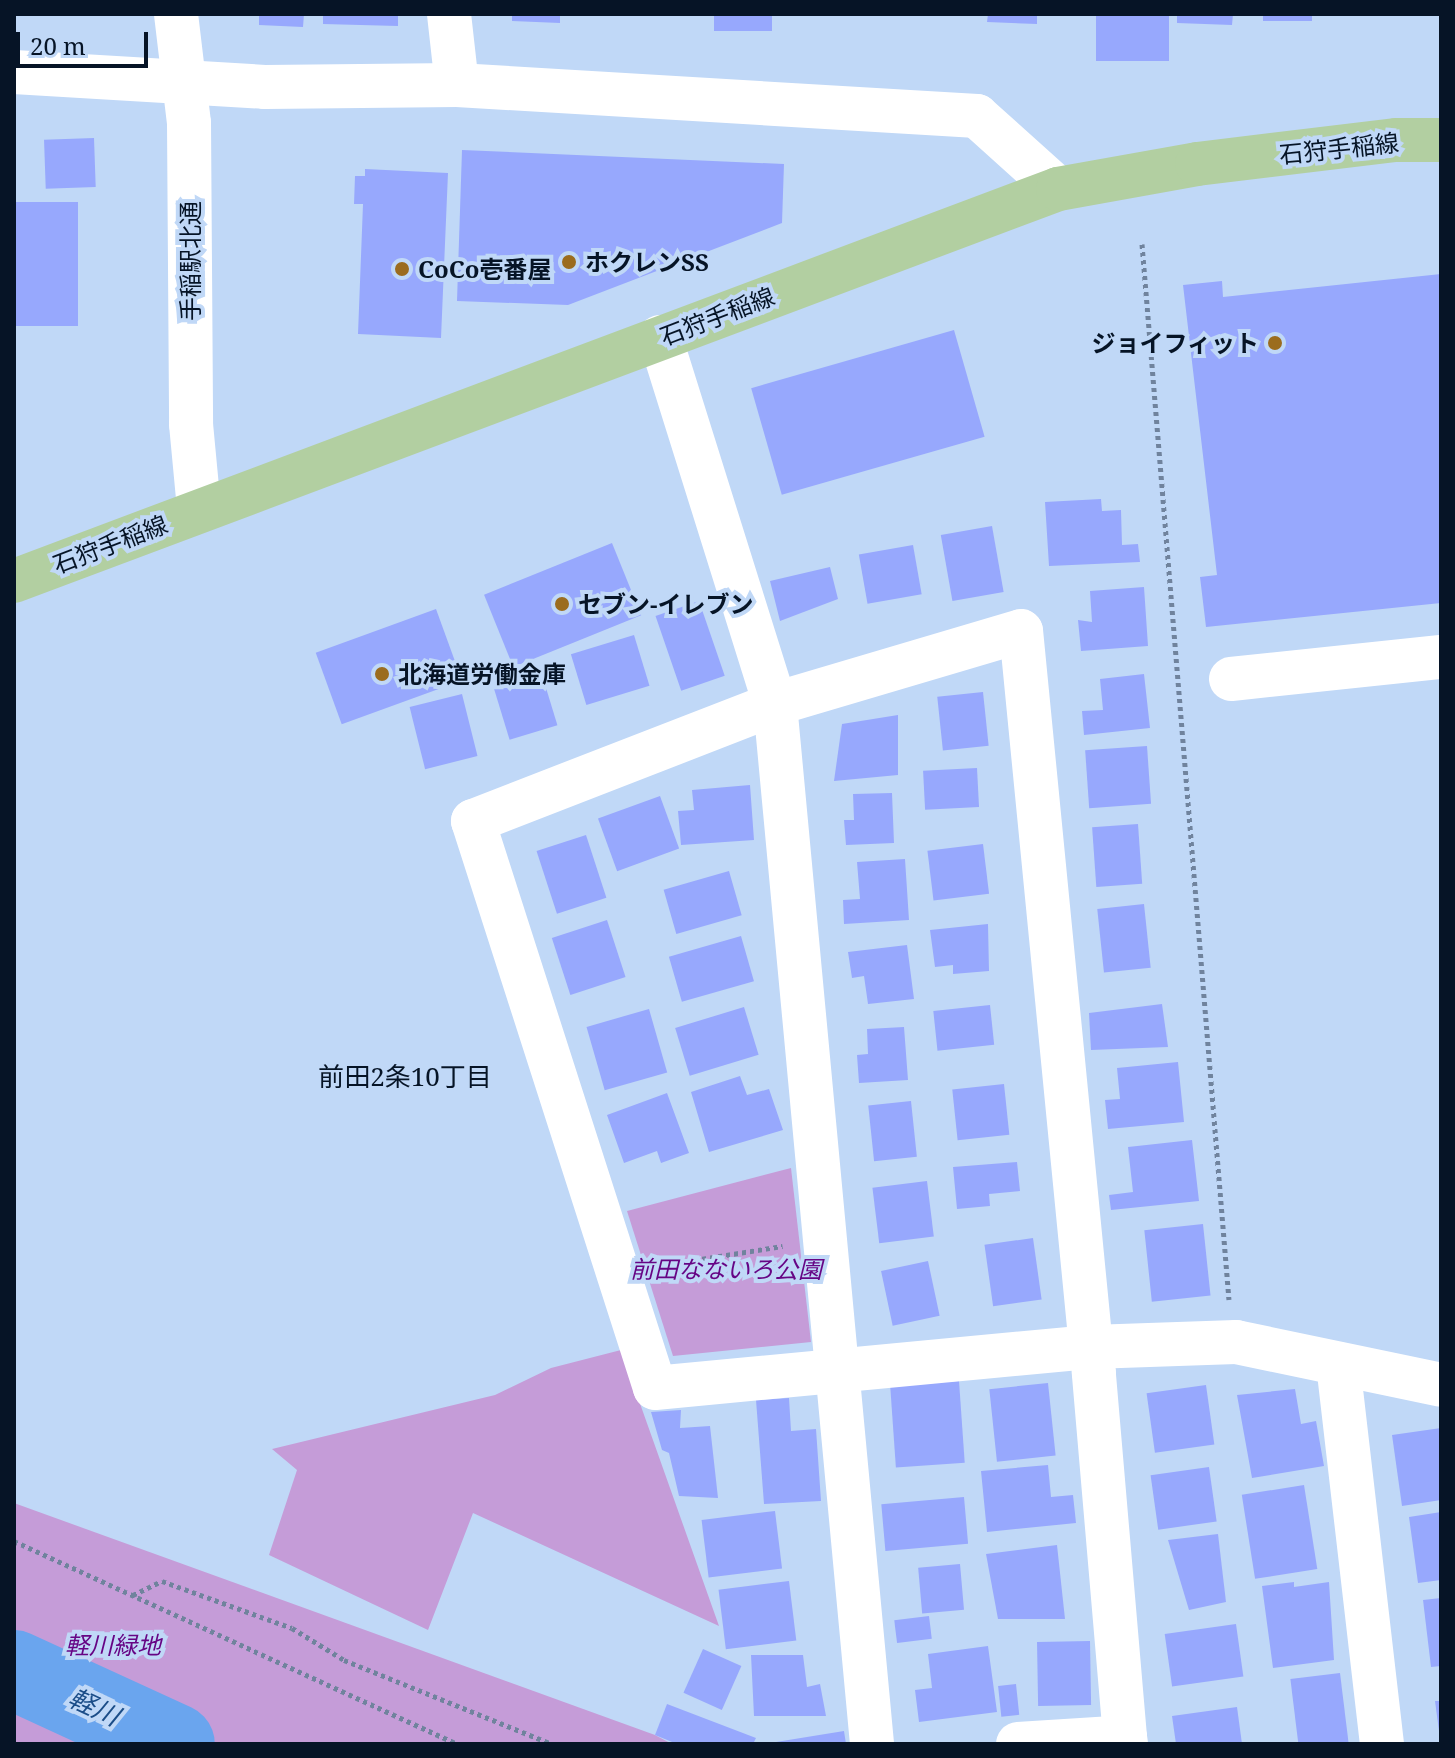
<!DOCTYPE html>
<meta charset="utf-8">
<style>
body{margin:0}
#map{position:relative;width:1455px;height:1758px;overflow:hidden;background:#c0d8f7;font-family:"Noto Serif","Noto Sans JP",serif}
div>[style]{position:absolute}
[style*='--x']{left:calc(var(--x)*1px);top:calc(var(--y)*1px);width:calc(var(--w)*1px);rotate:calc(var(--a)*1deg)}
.green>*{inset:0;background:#c59cd8}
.river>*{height:80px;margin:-40px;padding:0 40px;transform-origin:40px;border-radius:40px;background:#6aa5ee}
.building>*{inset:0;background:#97a8fd;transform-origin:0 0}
.path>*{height:5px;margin-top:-2.5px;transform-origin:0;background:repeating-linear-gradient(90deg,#70839d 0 4px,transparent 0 8px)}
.minor>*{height:44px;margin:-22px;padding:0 22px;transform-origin:22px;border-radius:22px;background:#fff}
.major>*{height:44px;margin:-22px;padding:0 22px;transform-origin:22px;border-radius:22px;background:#b2cfa1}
.dots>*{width:22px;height:22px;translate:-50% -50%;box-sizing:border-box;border:4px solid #c0d8f7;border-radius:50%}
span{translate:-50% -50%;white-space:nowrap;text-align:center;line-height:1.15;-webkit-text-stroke:8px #c0d8f7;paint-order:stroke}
.street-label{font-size:24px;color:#061426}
.poi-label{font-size:24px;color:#061426;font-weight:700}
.left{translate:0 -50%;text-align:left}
.right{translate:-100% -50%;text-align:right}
.park-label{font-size:24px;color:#660585;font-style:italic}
.neighbourhood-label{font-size:26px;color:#061426}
.water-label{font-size:26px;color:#1b4d88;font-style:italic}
.frame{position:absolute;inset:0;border:16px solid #061426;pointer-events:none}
.scale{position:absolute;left:16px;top:32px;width:132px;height:36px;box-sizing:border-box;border:4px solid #061426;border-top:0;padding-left:10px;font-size:24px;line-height:28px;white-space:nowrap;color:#061426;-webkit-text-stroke:6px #c0d8f7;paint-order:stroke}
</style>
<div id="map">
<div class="green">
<div style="clip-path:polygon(791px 1168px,811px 1342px,673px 1356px,627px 1211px)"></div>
<div style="clip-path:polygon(621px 1350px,719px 1626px,473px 1513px,428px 1630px,269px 1555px,297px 1470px,272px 1449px,495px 1395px,551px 1368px)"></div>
<div style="clip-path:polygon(14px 1503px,655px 1735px,672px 1744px,14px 1744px)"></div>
</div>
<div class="river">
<div style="--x:14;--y:1670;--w:177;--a:24.7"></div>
</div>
<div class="building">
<div style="clip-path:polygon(259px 14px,304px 14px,303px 27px,259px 25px)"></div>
<div style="clip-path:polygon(323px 14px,398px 14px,398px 26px,323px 24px)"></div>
<div style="clip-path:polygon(512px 14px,560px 14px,560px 23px,512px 21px)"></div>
<div style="left:714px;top:14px;width:58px;height:17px"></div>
<div style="clip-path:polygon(988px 14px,1037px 14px,1037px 24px,987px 22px)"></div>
<div style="left:1096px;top:14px;width:73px;height:47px"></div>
<div style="clip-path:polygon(1177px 14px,1233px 14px,1232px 25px,1177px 23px)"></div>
<div style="left:1263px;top:14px;width:49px;height:7px"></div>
<div style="left:94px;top:138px;width:49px;height:50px;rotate:88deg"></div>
<div style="clip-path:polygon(462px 150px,784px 164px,782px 223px,568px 305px,457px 301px)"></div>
<div style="clip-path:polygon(365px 169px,448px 173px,441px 338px,358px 334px,363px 204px,354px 204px,355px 176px,365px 176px)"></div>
<div style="left:14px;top:202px;width:64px;height:124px"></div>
<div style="clip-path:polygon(1441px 274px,1441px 603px,1206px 627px,1200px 577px,1217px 575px,1183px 285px,1222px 281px,1223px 297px)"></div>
<div style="left:954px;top:330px;width:111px;height:211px;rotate:74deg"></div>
<div style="clip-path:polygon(1101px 499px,1102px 511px,1121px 510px,1122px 545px,1138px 544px,1140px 562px,1049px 566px,1045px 502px)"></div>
<div style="left:992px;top:526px;width:67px;height:52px;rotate:80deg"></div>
<div style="left:612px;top:543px;width:78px;height:138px;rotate:68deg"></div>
<div style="left:913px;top:545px;width:50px;height:55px;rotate:80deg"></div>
<div style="clip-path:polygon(830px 567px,838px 599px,780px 621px,770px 581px)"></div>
<div style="clip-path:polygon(1144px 587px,1148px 646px,1081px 651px,1078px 620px,1092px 622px,1090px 591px)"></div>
<div style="left:699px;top:601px;width:79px;height:46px;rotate:71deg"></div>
<div style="left:436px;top:609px;width:76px;height:128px;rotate:70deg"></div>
<div style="left:634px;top:635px;width:53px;height:66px;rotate:73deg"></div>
<div style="left:539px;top:665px;width:63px;height:50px;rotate:73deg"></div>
<div style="clip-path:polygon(1144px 674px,1150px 728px,1084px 735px,1082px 711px,1103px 710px,1100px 679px)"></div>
<div style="left:983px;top:692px;width:54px;height:46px;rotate:84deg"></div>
<div style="left:462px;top:694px;width:64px;height:54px;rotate:76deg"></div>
<div style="clip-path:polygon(898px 715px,898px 775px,834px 781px,842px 724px)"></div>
<div style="left:1147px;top:746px;width:58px;height:62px;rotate:86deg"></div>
<div style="left:977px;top:768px;width:39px;height:54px;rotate:87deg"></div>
<div style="clip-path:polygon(750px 785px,754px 840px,681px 845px,678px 811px,694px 810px,692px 790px)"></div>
<div style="clip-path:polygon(892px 793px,894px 843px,846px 845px,844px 820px,854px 820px,853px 794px)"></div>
<div style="left:660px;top:796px;width:56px;height:66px;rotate:70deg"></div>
<div style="left:1138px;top:824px;width:60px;height:46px;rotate:86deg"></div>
<div style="left:586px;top:835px;width:66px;height:52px;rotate:72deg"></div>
<div style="left:983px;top:844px;width:50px;height:56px;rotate:83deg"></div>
<div style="clip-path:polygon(905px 859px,909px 920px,844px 924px,843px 900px,860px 899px,857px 862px)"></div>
<div style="left:729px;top:871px;width:46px;height:68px;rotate:74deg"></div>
<div style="left:1144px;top:904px;width:64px;height:47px;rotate:84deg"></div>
<div style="left:607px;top:920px;width:60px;height:58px;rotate:72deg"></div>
<div style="clip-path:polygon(988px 924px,989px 971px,953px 974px,953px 965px,935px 967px,930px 930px)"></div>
<div style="left:741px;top:936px;width:47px;height:75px;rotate:74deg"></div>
<div style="clip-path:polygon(907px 945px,914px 999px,868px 1004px,864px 976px,852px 978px,848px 952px)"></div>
<div style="clip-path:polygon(1162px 1004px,1168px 1047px,1091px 1050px,1089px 1013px)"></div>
<div style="left:990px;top:1005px;width:40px;height:57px;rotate:84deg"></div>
<div style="left:744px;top:1007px;width:50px;height:72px;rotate:73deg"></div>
<div style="left:649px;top:1009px;width:66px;height:65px;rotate:74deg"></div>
<div style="clip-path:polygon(904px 1027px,908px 1080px,859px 1083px,857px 1055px,868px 1054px,867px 1029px)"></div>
<div style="clip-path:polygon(1178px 1062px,1184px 1122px,1108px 1129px,1105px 1100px,1120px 1099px,1117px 1068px)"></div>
<div style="clip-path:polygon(740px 1076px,747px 1095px,769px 1089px,783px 1130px,709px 1152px,691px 1092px)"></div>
<div style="left:1004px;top:1084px;width:51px;height:52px;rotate:84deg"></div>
<div style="clip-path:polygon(667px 1093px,689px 1153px,661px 1163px,657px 1151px,624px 1163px,607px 1115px)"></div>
<div style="left:911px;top:1101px;width:56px;height:43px;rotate:84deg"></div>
<div style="clip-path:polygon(1192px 1140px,1199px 1201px,1111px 1210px,1109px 1195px,1133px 1192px,1128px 1147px)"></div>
<div style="clip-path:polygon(1017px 1162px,1020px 1191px,989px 1194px,990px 1206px,957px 1209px,953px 1167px)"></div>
<div style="left:927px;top:1181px;width:56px;height:55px;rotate:83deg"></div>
<div style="left:1203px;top:1224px;width:72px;height:59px;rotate:84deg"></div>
<div style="left:1033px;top:1238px;width:62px;height:49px;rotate:82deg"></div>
<div style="left:928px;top:1261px;width:56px;height:48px;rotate:78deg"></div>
<div style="left:959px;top:1381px;width:82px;height:69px;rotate:86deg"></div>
<div style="left:1048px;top:1383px;width:73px;height:59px;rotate:84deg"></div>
<div style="left:1206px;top:1385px;width:60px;height:60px;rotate:82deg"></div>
<div style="clip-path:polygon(1295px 1389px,1301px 1424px,1316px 1421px,1324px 1466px,1252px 1478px,1237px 1395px)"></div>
<div style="clip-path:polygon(789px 1398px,791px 1431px,816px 1429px,821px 1501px,764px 1504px,756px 1400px)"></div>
<div style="clip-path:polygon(681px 1410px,680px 1428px,710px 1426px,718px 1498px,679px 1496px,669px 1453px,662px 1450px,651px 1412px)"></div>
<div style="clip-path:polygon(1441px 1428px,1441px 1500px,1402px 1506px,1392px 1435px)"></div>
<div style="clip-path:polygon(1048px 1465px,1051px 1497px,1073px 1495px,1076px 1523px,987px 1532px,981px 1471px)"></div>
<div style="left:1209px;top:1467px;width:55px;height:59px;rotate:82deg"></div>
<div style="left:1304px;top:1485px;width:85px;height:63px;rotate:81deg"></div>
<div style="left:964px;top:1497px;width:47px;height:83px;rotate:85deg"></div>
<div style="left:775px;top:1511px;width:58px;height:74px;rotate:83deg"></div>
<div style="clip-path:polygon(1441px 1512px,1441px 1580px,1418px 1583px,1409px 1517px)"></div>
<div style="clip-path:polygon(1218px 1534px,1226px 1602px,1189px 1610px,1168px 1540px)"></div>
<div style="clip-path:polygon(1057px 1545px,1065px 1619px,998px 1619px,986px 1554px)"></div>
<div style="left:960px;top:1564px;width:46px;height:42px;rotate:85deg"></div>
<div style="left:789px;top:1581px;width:60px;height:71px;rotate:83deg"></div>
<div style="clip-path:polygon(1294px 1582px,1294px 1587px,1329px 1582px,1334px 1660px,1273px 1668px,1262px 1586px)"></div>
<div style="clip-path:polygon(1441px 1598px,1441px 1666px,1431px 1667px,1423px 1600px)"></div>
<div style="left:929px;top:1616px;width:23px;height:35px;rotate:83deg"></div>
<div style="left:1236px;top:1624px;width:53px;height:72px;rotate:82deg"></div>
<div style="left:1090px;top:1641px;width:64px;height:53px;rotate:89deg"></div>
<div style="clip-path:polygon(988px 1646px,997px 1712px,919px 1722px,915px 1690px,932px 1688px,928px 1654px)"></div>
<div style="left:703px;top:1649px;width:42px;height:48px;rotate:24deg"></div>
<div style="clip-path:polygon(751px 1655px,803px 1655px,807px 1687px,820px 1684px,826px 1716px,754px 1716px)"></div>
<div style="left:1340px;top:1673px;width:72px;height:50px;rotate:83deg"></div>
<div style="left:1016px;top:1684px;width:31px;height:18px;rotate:84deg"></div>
<div style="clip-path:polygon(1435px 1701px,1441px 1701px,1441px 1731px,1439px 1731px)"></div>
<div style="clip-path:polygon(667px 1704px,756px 1738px,753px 1744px,677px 1744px,655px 1735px)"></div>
<div style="clip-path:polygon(1237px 1707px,1242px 1744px,1176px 1744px,1172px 1716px)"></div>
<div style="clip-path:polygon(844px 1731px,846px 1744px,776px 1744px,776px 1742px)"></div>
</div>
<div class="path">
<div style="--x:1142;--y:244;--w:1059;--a:85.29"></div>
<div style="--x:663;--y:1265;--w:121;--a:-9"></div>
<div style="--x:14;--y:1541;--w:488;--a:24.6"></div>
<div style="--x:133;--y:1595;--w:32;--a:-26"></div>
<div style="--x:162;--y:1581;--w:138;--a:19.9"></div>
<div style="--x:292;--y:1628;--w:61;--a:31.6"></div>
<div style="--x:344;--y:1660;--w:224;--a:22"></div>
</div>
<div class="minor">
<div style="--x:176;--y:14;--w:110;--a:83.2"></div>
<div style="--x:189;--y:123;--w:301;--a:89.6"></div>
<div style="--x:191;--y:424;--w:85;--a:84.6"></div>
<div style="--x:449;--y:14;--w:71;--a:83.6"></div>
<div style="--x:14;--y:72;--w:251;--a:3.4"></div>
<div style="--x:265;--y:87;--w:192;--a:-0.6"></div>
<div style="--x:457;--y:85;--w:521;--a:3.41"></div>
<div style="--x:977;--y:116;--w:109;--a:42"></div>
<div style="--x:660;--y:337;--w:385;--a:72.6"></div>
<div style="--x:775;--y:704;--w:1045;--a:84.67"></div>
<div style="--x:1231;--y:679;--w:211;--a:-6"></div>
<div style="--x:1338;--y:1364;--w:383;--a:83.4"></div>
<div style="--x:1125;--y:1737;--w:365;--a:-94.9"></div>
<div style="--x:1094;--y:1373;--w:26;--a:-97"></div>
<div style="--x:1091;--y:1347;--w:719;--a:-95.58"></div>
<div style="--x:1021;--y:631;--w:257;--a:163.5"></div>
<div style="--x:775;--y:704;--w:324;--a:158.8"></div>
<div style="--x:473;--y:821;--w:595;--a:72.2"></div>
<div style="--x:655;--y:1388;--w:438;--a:-5.4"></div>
<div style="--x:1091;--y:1347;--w:145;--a:-2"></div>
<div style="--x:1236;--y:1342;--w:209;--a:11.8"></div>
<div style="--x:1018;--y:1744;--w:107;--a:-3.7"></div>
<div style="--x:1125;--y:1737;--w:7;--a:82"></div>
</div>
<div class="major">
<div style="--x:14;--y:581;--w:1115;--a:-20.58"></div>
<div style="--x:1058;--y:189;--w:141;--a:-10.2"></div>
<div style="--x:1197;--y:164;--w:200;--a:-6.9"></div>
<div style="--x:1396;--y:140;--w:45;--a:0"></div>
</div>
<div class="dots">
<div style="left:569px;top:262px;background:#9b6c1e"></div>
<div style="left:402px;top:269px;background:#9b6c1e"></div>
<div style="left:1275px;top:343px;background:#9b6c1e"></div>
<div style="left:562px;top:604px;background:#9b6c1e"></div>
<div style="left:382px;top:674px;background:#9b6c1e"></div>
</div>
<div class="street-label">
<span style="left:1339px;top:148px;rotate:-6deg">石狩手稲線</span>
<span style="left:190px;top:261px;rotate:-90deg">手稲駅北通</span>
<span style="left:717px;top:316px;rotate:-21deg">石狩手稲線</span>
<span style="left:110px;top:544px;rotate:-21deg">石狩手稲線</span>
</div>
<div class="poi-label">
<span class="left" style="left:585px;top:262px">ホクレンSS</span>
<span class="left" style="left:418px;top:269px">CoCo壱番屋</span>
<span class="right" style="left:1259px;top:343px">ジョイフィット</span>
<span class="left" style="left:578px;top:604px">セブン-イレブン</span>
<span class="left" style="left:398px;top:674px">北海道労働金庫</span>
</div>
<div class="park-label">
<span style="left:726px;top:1269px">前田なないろ公園</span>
<span style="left:113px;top:1645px">軽川緑地</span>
</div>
<div class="neighbourhood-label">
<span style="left:405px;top:1077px">前田2条10丁目</span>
</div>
<div class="water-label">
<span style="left:94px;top:1707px;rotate:25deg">軽川</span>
</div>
<div class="frame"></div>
<div class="scale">20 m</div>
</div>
